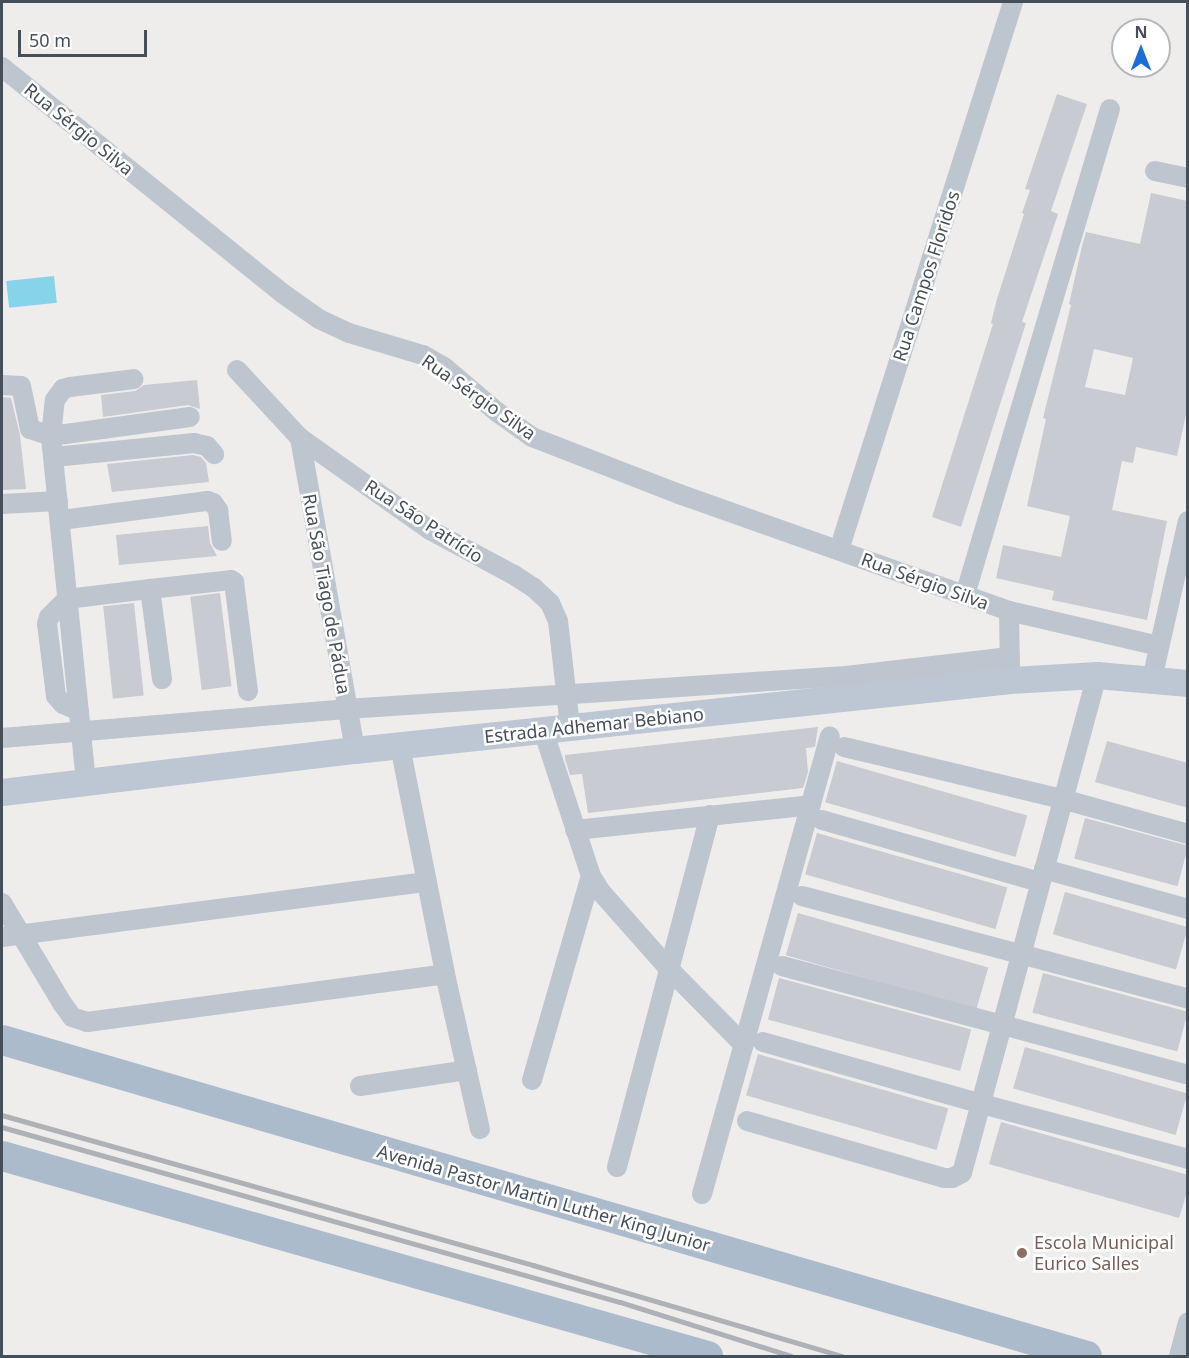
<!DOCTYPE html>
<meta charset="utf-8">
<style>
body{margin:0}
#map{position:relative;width:1189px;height:1358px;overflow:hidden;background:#efecec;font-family:"Noto Sans",sans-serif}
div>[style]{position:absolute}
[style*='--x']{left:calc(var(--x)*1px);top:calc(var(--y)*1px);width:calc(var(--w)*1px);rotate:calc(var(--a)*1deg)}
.water>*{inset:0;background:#86d4ea;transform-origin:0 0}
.building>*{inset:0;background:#c8cbd1;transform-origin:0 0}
.minor>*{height:20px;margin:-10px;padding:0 10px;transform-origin:10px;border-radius:10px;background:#bdc6ce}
.secondary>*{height:27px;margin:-13.5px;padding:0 13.5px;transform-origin:13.5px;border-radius:13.5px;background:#bcc7d3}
.primary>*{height:30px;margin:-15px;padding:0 15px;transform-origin:15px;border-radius:15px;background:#abbbcb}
.rail>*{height:4.5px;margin:-2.25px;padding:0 2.25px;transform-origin:2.25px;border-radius:2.25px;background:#aeb1b6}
.dots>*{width:16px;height:16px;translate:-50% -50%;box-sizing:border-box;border:3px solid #fff;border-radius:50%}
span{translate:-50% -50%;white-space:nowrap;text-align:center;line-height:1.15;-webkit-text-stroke:5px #fff;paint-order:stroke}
.street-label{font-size:18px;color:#454f59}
.education-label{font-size:18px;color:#785e54}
.left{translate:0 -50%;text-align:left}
.frame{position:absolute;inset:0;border:3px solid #454f59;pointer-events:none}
.north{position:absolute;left:1111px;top:18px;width:60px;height:60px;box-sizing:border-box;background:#fff;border:2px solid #b5b9bd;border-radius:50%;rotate:0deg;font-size:16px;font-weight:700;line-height:24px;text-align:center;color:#454f59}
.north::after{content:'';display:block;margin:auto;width:21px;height:27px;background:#1b6dd9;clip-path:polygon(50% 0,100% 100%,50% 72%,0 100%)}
.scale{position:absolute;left:18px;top:30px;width:129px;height:27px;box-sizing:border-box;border:3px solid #454f59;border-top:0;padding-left:8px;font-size:18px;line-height:21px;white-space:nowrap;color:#454f59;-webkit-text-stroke:4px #fff;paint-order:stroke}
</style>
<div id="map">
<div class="water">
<div style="left:54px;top:276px;width:27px;height:48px;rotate:84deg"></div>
</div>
<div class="building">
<div style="clip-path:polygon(1057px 94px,1087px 104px,1051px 211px,1058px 214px,1022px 322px,1026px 323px,961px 527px,932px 517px,993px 324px,991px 323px,997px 299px,1024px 214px,1022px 213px,1030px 190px,1025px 189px)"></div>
<div style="clip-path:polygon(evenodd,1151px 193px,1188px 201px,1188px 405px,1177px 456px,1136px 447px,1133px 463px,1122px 461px,1112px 510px,1167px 521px,1147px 620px,1052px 600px,1054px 591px,996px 578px,1003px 545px,1061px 557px,1070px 516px,1027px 506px,1046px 419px,1043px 418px,1071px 305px,1069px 304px,1082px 246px,1086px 232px,1140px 244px,1151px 193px,1094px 349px,1133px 358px,1125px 395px,1085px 387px,1094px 349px)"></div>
<div style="clip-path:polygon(197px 380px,200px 409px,188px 405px,103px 417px,101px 395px,135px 391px,144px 385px)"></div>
<div style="clip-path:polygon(2px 397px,11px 398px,20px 435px,26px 489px,2px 490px)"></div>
<div style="clip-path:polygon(193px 455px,201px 457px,206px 463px,209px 482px,112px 492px,107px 464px)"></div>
<div style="clip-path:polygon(208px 526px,210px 543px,217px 556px,119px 565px,116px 535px)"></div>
<div style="left:220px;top:593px;width:94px;height:30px;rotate:83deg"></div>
<div style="left:134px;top:603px;width:93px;height:31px;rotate:84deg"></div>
<div style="clip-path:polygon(818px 727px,815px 747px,806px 748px,808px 772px,803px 788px,588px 813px,582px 774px,570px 775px,565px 759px,565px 755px)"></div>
<div style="clip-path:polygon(1107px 741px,1188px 763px,1188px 808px,1095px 782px)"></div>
<div style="left:837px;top:761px;width:198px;height:43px;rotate:16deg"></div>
<div style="left:1085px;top:818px;width:107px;height:42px;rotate:15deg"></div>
<div style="left:817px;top:833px;width:198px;height:43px;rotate:16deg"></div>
<div style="left:1065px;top:892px;width:128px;height:44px;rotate:16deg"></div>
<div style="left:798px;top:913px;width:198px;height:44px;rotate:16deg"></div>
<div style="left:1043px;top:973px;width:150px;height:41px;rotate:15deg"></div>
<div style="left:779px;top:978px;width:199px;height:43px;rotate:15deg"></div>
<div style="left:1025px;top:1047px;width:169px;height:43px;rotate:16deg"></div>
<div style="left:758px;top:1054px;width:198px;height:43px;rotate:16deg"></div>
<div style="clip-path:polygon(1001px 1122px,1188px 1175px,1188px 1189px,1179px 1218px,989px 1164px)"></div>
</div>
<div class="minor">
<div style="--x:2;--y:67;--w:360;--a:38.9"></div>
<div style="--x:282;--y:293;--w:45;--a:35.1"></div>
<div style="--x:319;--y:319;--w:33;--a:25"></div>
<div style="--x:349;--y:333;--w:77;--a:16.6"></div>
<div style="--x:423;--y:355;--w:24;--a:30"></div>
<div style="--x:444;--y:367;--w:70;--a:40.3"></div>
<div style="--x:497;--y:412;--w:43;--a:35.5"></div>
<div style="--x:532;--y:437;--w:158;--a:21.2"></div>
<div style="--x:679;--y:494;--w:350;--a:19.5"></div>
<div style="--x:1009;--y:611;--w:154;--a:13.1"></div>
<div style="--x:1155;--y:171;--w:34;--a:12"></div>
<div style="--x:237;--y:370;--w:93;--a:47.2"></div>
<div style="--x:300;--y:438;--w:159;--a:35.3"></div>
<div style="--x:430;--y:530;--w:95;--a:28.2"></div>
<div style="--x:514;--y:575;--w:24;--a:33"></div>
<div style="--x:534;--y:588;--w:22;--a:43"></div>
<div style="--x:550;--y:603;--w:20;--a:66"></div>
<div style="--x:558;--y:621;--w:107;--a:83.5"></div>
<div style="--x:2;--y:385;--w:19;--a:3"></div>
<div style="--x:21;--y:386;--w:44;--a:78.2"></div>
<div style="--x:30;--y:429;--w:22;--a:18"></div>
<div style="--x:51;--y:436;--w:140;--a:-7.8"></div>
<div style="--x:300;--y:438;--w:317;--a:80"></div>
<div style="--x:54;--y:457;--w:141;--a:-5.7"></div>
<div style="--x:194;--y:443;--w:13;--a:13"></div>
<div style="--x:207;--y:446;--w:11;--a:49"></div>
<div style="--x:2;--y:504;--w:56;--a:-3.1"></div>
<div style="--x:61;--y:520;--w:148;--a:-7.4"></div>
<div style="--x:208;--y:501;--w:5;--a:22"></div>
<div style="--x:213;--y:503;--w:9;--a:54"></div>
<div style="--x:218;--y:510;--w:31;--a:83"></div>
<div style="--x:839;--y:550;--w:575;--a:-72.38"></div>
<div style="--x:150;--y:589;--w:91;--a:82.4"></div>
<div style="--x:965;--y:595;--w:507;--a:-73.39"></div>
<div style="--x:1009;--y:611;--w:57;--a:89"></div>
<div style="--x:1152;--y:679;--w:162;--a:-77.2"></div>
<div style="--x:79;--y:711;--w:17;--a:-156"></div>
<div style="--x:63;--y:704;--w:11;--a:-131"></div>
<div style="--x:56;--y:696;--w:73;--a:-97.1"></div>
<div style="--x:47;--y:624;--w:7;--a:-74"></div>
<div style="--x:49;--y:617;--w:25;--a:-45"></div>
<div style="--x:67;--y:599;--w:84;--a:-6.9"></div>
<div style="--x:150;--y:589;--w:81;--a:-6.3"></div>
<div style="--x:231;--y:580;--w:4;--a:34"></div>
<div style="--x:234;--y:582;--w:110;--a:82.7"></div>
<div style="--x:543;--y:730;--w:154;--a:71.8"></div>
<div style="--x:591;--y:876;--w:19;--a:58"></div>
<div style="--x:601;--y:892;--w:104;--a:48.5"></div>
<div style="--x:670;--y:970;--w:105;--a:45.4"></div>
<div style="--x:2;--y:738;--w:345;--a:-4.8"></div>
<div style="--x:346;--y:709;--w:501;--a:-3.78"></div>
<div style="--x:846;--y:676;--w:165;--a:-6.6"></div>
<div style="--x:400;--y:746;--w:232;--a:78.8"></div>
<div style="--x:445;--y:974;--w:159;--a:77.3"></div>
<div style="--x:844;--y:747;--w:224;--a:13.4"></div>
<div style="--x:1062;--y:799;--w:131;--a:15.5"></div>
<div style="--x:86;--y:782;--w:348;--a:-95.8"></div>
<div style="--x:51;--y:436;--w:36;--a:-84"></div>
<div style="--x:55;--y:400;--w:14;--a:-54"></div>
<div style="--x:63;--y:389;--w:7;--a:-16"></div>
<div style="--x:70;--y:387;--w:64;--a:-7.1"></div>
<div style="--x:822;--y:820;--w:227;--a:15.9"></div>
<div style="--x:575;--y:830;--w:237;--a:-6"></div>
<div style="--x:1044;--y:869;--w:149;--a:15.5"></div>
<div style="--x:802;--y:896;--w:400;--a:14.9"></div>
<div style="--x:2;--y:903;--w:117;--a:59"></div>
<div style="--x:62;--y:1003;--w:17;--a:54"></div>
<div style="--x:72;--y:1017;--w:16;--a:18"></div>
<div style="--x:87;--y:1022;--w:361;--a:-7.6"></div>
<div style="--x:2;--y:937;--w:428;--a:-7.4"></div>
<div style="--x:782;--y:966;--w:420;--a:15"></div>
<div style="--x:763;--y:1042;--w:228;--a:15.8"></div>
<div style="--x:982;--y:1104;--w:213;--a:14.9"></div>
<div style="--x:532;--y:1080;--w:212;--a:-73.9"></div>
<div style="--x:360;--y:1086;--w:108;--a:-8.5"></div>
<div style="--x:747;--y:1121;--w:205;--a:16.1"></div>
<div style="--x:944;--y:1178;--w:8;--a:0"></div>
<div style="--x:952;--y:1178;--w:11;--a:-27"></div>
<div style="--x:962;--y:1173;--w:516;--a:-74.83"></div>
<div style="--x:617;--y:1167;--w:364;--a:-75.2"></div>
<div style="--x:702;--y:1194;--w:475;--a:-74.4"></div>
<div style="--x:1179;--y:1356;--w:35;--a:-75"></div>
</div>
<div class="secondary">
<div style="--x:2;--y:792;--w:355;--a:-6.8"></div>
<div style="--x:355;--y:750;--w:659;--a:-6.1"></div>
<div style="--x:1010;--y:680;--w:87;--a:-3.3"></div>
<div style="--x:1097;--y:675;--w:91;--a:5"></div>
</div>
<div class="primary">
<div style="--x:2;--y:1040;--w:1130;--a:16.24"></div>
<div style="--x:2;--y:1156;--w:734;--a:15.82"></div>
</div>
<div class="rail">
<div style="--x:2;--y:1115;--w:552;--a:15.77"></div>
<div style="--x:533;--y:1265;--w:322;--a:16.4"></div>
<div style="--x:2;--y:1127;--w:642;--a:15.81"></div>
<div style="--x:620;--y:1302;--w:179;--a:17.5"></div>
</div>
<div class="dots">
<div style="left:1022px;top:1253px;background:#8d6e63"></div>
</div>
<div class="street-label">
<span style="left:79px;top:129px;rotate:39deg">Rua Sérgio Silva</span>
<span style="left:926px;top:276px;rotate:-72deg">Rua Campos Floridos</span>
<span style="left:479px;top:397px;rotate:35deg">Rua Sérgio Silva</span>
<span style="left:424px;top:521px;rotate:33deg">Rua São Patrício</span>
<span style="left:925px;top:581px;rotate:20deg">Rua Sérgio Silva</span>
<span style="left:327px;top:594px;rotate:80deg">Rua São Tiago de Pádua</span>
<span style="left:594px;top:725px;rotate:-6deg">Estrada Adhemar Bebiano</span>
<span style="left:544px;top:1198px;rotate:16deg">Avenida Pastor Martin Luther King Junior</span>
</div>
<div class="education-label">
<span class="left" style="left:1034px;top:1253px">Escola Municipal<br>Eurico Salles</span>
</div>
<div class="frame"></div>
<div class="north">N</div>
<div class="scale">50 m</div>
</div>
